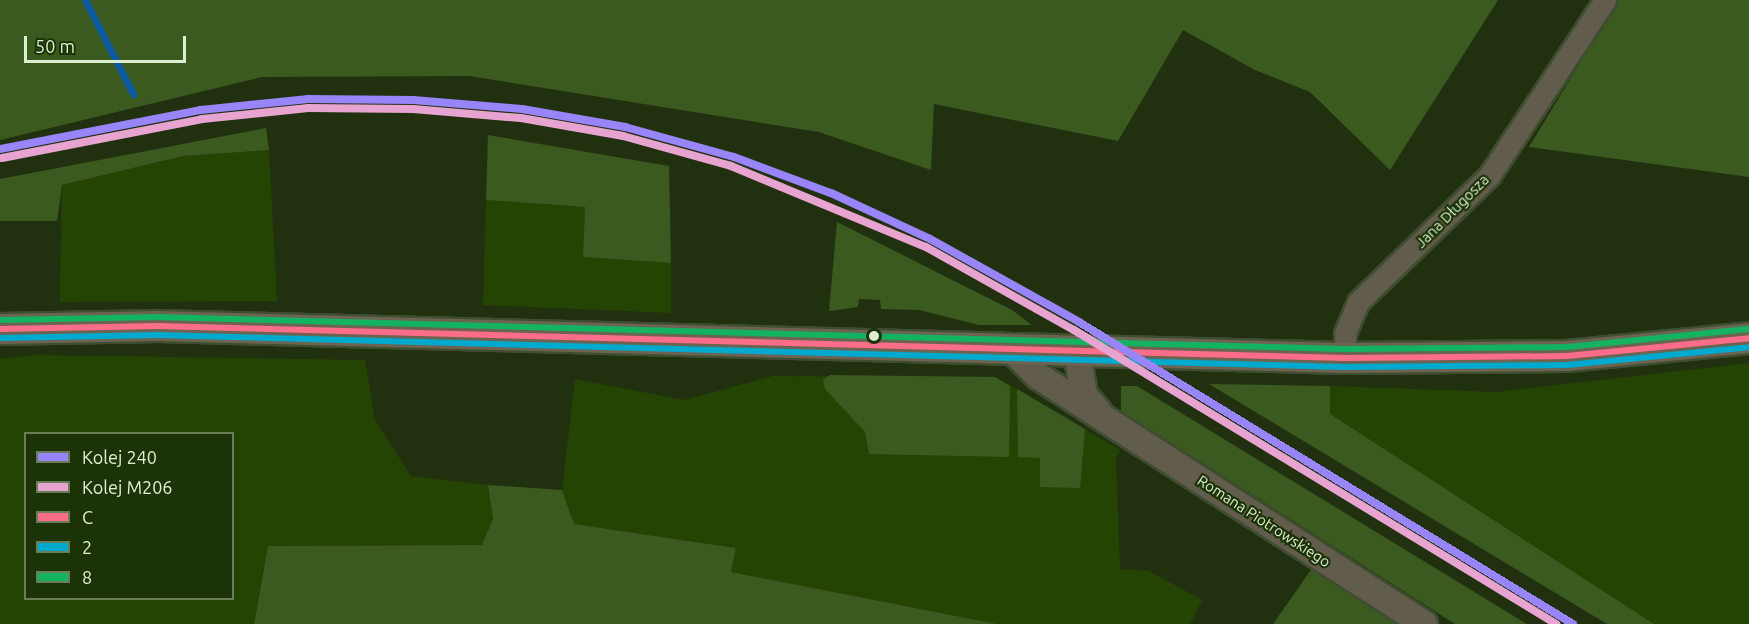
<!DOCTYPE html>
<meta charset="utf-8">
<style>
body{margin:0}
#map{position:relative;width:1749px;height:624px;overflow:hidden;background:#213110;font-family:Ubuntu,sans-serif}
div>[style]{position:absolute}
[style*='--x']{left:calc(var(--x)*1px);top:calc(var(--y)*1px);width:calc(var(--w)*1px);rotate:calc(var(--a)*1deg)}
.built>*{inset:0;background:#244403}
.green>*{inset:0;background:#3b5a20}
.stream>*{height:7px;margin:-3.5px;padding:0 3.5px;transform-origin:3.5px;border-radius:3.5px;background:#0c5a9f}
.roads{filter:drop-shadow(2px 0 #3f4d31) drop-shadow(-2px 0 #3f4d31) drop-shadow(0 2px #3f4d31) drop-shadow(0 -2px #3f4d31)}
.minor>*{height:21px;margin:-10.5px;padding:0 10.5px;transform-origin:10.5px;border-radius:10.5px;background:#625c4c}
.tertiary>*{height:26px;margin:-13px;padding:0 13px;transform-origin:13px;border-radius:13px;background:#625c4c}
.secondary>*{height:30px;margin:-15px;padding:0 15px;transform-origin:15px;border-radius:15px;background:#6c6451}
.bus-1>*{height:6px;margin:-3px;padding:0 3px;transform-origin:3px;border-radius:3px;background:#fb6d88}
.bus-2>*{height:6px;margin:-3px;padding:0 3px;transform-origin:3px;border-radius:3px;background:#00a9ce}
.bus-3>*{height:6px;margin:-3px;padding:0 3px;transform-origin:3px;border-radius:3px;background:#13b361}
.rail-1>*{height:8px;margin:-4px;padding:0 4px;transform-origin:4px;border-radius:4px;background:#9885fa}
.rail-2>*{height:8px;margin:-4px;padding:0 4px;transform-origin:4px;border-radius:4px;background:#e7a4d0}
.dots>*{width:16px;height:16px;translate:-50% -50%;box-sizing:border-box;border:3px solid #1c3207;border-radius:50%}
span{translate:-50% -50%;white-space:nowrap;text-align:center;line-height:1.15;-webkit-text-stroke:4.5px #1c3207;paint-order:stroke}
.street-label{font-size:15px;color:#dcefd1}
.legend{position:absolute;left:24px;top:432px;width:210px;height:168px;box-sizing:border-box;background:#1c3207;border:2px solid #697e58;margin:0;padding:8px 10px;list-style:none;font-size:18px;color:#dcefd1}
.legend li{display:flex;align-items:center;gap:12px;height:30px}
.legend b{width:30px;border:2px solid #697e58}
.scale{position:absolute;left:24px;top:36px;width:162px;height:27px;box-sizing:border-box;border:3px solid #dcefd1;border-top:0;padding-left:8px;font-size:18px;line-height:21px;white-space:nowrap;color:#dcefd1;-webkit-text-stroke:4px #1c3207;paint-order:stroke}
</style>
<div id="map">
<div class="built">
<div style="clip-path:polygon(269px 150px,277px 301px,60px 302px,62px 185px,183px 156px)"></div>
<div style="clip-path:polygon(486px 200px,585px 207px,584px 257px,671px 263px,671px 313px,483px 305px)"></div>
<div style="clip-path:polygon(evenodd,36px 355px,365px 360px,375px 420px,411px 476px,488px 485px,493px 519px,483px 545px,268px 546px,254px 624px,0 624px,0 359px,36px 355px,26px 434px,232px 434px,232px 598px,26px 598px,26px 434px)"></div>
<div style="clip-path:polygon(1749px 363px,1749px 624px,1654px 624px,1329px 414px,1330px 386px,1496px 392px)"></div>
<div style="clip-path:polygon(773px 376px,995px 377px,1017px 389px,1120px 450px,1116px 457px,1120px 569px,1149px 571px,1202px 600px,1190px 624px,997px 624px,731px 572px,736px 548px,574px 524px,562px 490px,575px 379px,684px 400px)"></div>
</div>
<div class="green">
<div style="clip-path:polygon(0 0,1498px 0,1390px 170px,1310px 92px,1255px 70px,1183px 30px,1118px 141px,934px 104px,931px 170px,819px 132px,469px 76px,262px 77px,0 140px)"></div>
<div style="clip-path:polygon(1618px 0,1749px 0,1749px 177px,1529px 147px)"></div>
<div style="clip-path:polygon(266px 128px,269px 150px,183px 156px,62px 185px,57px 221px,0 221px,0 179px)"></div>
<div style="clip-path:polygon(488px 135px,669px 166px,671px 263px,583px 257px,585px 207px,486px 200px)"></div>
<div style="clip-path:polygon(837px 222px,1012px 310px,1032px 325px,979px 325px,919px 310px,881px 309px,880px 300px,859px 299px,858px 307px,829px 311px)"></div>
<div style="clip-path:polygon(830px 375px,995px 377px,1010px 386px,1009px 457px,869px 454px,865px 432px,825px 389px,823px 380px)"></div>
<div style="clip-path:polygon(1209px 384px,1330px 386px,1330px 414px,1654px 624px,1607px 624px)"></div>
<div style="clip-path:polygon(1121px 386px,1137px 386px,1527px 624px,1455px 624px,1121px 411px)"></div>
<div style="clip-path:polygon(1017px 389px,1085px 429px,1080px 488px,1040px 487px,1040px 458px,1018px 457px)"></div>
<div style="clip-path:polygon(488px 485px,562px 490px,574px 524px,736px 548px,731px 572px,997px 624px,254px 624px,268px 546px,482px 545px,493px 519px)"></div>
<div style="clip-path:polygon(1313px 567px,1400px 624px,1273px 624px)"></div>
</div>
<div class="stream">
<div style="--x:85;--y:0;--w:106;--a:62.9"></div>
</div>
<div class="roads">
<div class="minor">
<div style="--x:1345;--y:358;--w:25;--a:-90"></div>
<div style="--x:1345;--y:333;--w:34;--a:-67"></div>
<div style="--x:1358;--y:302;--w:182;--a:-43.9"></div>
<div style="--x:1489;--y:176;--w:211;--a:-56.6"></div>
</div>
<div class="tertiary">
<div style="--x:1014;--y:352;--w:34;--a:45"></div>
<div style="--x:1038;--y:376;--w:459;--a:32.7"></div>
<div style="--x:1077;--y:352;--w:44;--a:80.8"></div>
<div style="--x:1084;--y:395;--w:21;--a:49"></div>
</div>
<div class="secondary">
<div style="--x:0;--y:329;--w:158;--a:-1.1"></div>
<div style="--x:158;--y:326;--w:1187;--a:1.54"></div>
<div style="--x:1345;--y:358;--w:222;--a:-0.5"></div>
<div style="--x:1567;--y:356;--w:183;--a:-5.6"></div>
</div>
</div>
<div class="bus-1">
<div style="--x:0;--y:329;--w:158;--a:-1.1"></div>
<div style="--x:158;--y:326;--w:1187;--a:1.54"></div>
<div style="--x:1345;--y:358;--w:222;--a:-0.5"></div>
<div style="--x:1567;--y:356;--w:183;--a:-5.6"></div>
</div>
<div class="bus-2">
<div style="--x:0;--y:338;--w:158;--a:-1.1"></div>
<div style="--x:158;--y:335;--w:1187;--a:1.54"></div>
<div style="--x:1345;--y:367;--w:222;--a:-0.5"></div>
<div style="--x:1567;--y:365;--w:183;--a:-5.6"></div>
</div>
<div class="bus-3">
<div style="--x:0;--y:320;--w:158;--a:-1.1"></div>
<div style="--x:158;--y:317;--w:1187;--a:1.54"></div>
<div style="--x:1345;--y:349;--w:222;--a:-0.5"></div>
<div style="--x:1567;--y:347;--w:182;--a:-5.7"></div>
</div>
<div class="rail-1">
<div style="--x:0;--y:149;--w:205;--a:-11"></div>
<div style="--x:201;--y:110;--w:108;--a:-5.9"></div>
<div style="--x:308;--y:99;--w:105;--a:0.5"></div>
<div style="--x:413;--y:100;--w:109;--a:4.7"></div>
<div style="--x:522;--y:109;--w:105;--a:9.9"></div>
<div style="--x:625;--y:127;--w:113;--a:15.4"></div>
<div style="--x:734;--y:157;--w:103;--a:20.4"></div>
<div style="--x:831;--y:193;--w:109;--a:24.9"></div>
<div style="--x:930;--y:239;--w:171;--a:29.1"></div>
<div style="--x:1079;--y:322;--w:579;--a:31.44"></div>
</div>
<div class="rail-2">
<div style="--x:2;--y:158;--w:204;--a:-11"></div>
<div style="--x:202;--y:119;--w:107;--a:-5.9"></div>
<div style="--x:308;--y:108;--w:105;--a:0.5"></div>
<div style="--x:413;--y:109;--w:108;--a:4.8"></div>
<div style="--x:521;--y:118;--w:104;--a:10"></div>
<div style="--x:623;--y:136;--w:112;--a:15.5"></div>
<div style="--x:731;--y:166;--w:211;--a:22.6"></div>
<div style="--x:926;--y:247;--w:170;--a:29.3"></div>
<div style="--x:1074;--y:330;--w:565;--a:31.38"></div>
</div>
<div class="dots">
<div style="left:874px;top:336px;background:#dcefd1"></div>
</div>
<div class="street-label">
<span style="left:1452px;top:211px;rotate:-45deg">Jana Długosza</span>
<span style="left:1264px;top:521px;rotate:33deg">Romana Piotrowskiego</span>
</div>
<ul class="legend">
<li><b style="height:8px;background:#9885fa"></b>Kolej 240</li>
<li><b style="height:8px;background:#e7a4d0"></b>Kolej M206</li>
<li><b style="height:8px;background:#fb6d88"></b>C</li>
<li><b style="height:8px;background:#00a9ce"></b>2</li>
<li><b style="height:8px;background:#13b361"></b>8</li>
</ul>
<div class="scale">50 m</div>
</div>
